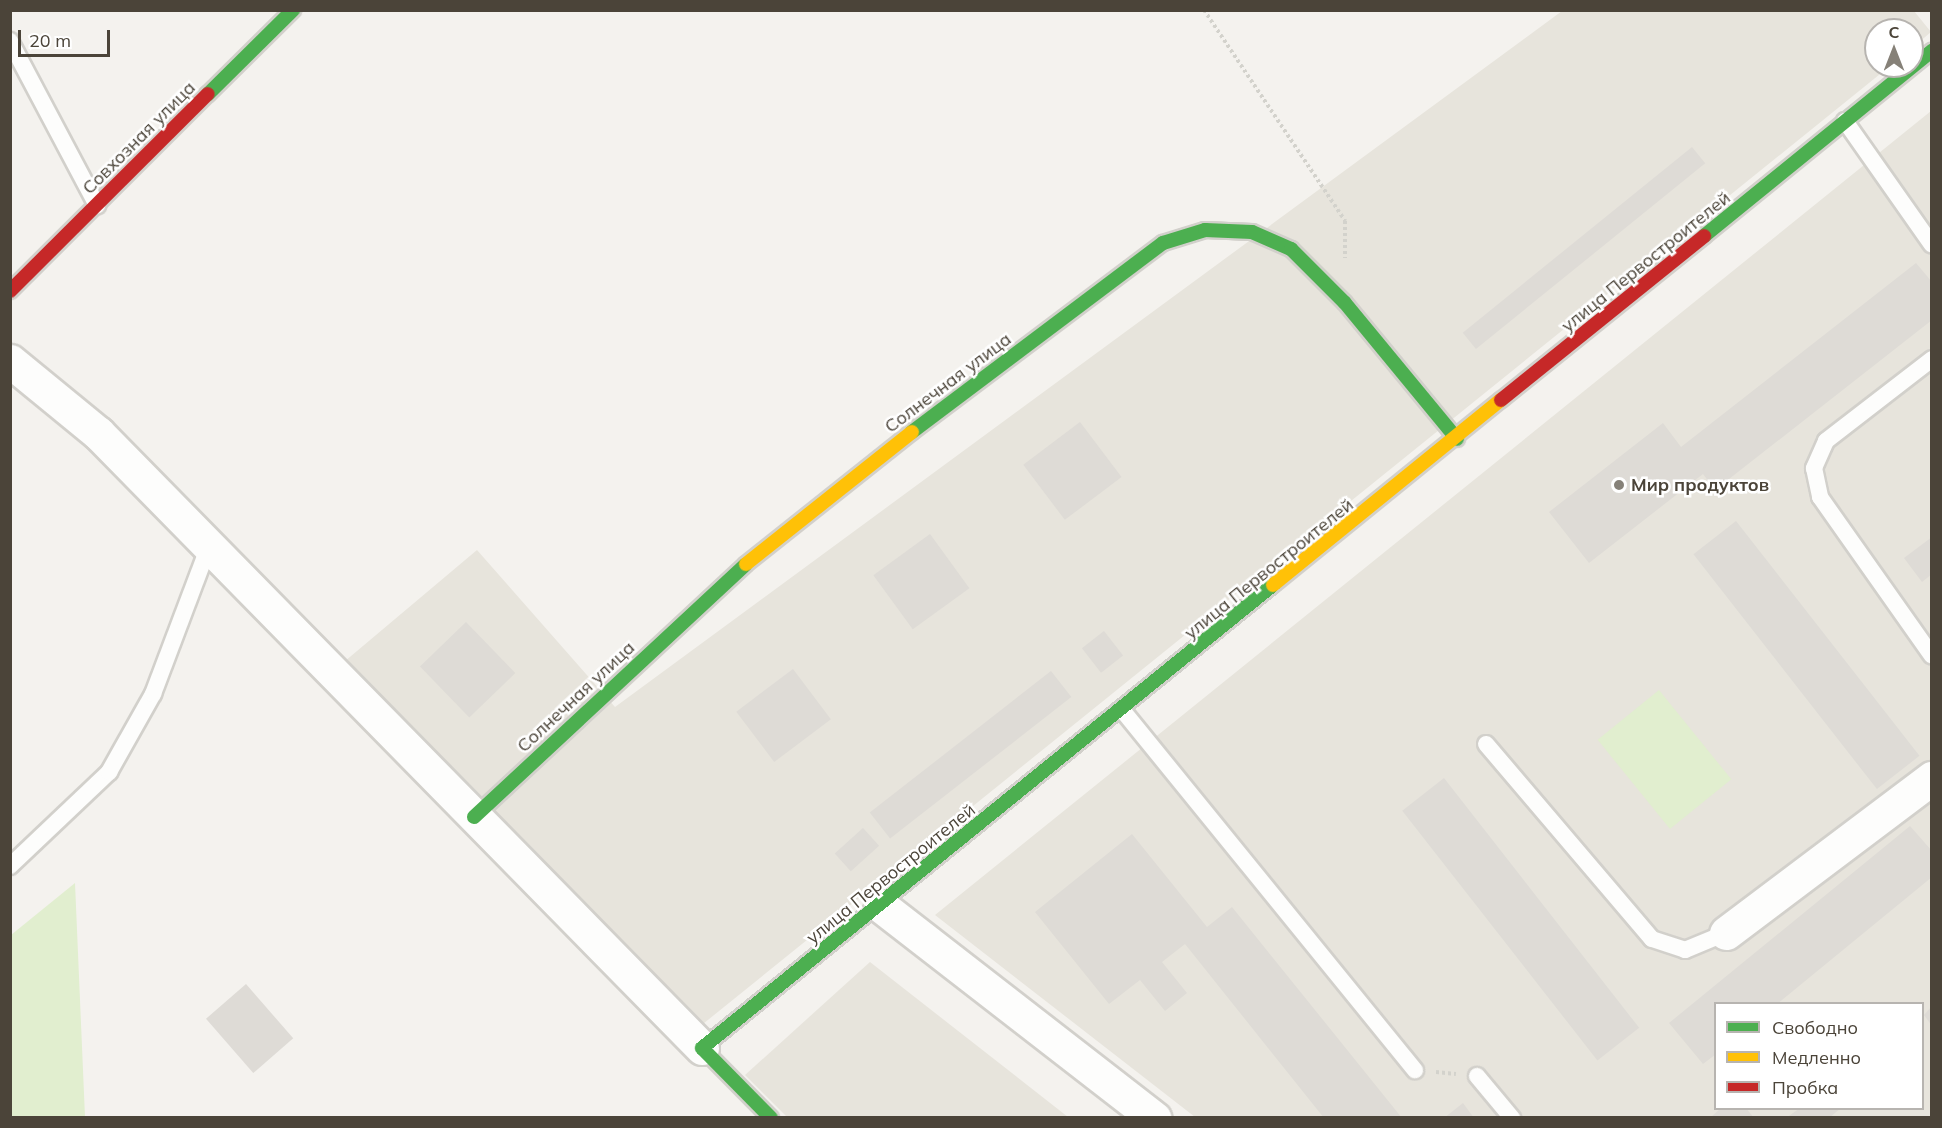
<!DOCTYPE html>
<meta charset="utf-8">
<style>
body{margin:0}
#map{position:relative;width:1942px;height:1128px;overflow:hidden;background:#f4f2ee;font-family:Mulish,sans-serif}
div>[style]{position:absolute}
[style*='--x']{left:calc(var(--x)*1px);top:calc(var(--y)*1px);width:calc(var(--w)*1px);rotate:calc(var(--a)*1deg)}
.residential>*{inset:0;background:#e7e4dc}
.green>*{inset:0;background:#e1eecf;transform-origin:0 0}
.building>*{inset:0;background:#dedbd6;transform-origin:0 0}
.path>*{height:4px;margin-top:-2px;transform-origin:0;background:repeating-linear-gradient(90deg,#d3d2cc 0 3px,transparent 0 6px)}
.roads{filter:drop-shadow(2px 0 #d2d0cb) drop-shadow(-2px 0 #d2d0cb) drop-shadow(0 2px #d2d0cb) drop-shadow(0 -2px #d2d0cb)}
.lane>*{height:16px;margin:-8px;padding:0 8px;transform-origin:8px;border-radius:8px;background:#fdfdfc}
.street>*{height:33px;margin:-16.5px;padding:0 16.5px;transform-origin:16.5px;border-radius:16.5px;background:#fdfdfc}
.fast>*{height:14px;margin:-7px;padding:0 7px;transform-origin:7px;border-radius:7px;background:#4caf50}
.slow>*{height:14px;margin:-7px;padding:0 7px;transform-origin:7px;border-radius:7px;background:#ffc107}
.jam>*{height:14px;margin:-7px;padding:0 7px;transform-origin:7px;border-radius:7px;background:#c62828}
.dots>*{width:16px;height:16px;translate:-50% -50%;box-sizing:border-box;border:3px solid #fff;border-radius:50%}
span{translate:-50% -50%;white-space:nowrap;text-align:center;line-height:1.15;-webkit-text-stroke:5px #fff;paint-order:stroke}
.street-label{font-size:18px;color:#4b4439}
.poi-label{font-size:18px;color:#4b4439;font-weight:700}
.left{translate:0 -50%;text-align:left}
.frame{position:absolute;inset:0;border:12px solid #4b4439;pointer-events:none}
.legend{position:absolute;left:1714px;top:1002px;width:210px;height:108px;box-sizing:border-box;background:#fff;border:2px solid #b7b4b0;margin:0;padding:8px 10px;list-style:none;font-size:18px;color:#4b4439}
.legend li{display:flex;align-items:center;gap:12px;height:30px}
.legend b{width:30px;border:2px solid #b7b4b0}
.north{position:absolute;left:1864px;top:18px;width:60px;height:60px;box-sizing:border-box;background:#fff;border:2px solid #b7b4b0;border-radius:50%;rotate:0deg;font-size:16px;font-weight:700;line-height:24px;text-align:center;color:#4b4439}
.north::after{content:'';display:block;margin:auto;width:21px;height:27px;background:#868178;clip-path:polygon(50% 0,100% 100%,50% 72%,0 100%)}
.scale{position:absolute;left:18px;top:30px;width:92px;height:27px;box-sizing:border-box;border:3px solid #4b4439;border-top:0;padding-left:8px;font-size:18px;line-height:21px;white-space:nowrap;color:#4b4439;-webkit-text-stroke:4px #fff;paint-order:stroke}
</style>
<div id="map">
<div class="residential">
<div style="clip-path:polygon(1562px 11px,1914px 11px,1931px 32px,1912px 48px,1912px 30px,1876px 30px,1876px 66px,1890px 66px,693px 1032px,338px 667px,477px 550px,615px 707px)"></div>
<div style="clip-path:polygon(evenodd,1931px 111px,1931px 1117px,1195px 1117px,935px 915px,1931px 111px,1716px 1004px,1922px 1004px,1922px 1108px,1716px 1108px,1716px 1004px)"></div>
<div style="clip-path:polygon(870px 962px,1068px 1117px,787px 1117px,745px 1075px)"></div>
</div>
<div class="green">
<div style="left:1659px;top:690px;width:115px;height:79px;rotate:51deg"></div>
<div style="clip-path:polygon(75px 883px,85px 1117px,11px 1117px,11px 935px)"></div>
</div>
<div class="building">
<div style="left:1692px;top:147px;width:21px;height:295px;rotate:51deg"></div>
<div style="clip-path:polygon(1916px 263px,1932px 282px,1932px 320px,1715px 490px,1703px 474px,1589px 563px,1549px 512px,1663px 423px,1681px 447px)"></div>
<div style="left:1080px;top:422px;width:69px;height:71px;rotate:53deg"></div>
<div style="left:1736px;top:521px;width:298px;height:54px;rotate:52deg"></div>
<div style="left:930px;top:534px;width:67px;height:70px;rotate:54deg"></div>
<div style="clip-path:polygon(1932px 537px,1932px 574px,1922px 582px,1904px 558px)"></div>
<div style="left:466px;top:622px;width:71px;height:64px;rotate:46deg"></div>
<div style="left:1104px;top:631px;width:31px;height:28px;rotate:52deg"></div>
<div style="left:793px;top:669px;width:63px;height:71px;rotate:53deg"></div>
<div style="left:1051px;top:671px;width:33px;height:230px;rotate:52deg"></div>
<div style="left:1444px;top:778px;width:317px;height:53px;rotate:52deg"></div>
<div style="clip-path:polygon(1910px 826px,1932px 851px,1932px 877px,1777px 1004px,1716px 1004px,1716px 1054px,1703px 1064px,1669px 1023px)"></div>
<div style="left:863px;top:828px;width:24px;height:38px;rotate:48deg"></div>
<div style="clip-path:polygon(1132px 834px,1207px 927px,1232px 907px,1402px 1118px,1324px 1118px,1185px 944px,1162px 962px,1187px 993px,1165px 1011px,1140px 980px,1109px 1004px,1035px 912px)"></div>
<div style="left:246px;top:984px;width:72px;height:53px;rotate:49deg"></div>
<div style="clip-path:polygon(1932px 1006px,1932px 1026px,1924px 1015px)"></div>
<div style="clip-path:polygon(1463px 1103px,1474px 1118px,1444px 1118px)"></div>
<div style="clip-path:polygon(1721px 1108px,1746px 1108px,1754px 1118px,1710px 1118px)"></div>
<div style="clip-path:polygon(1800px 1108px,1841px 1108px,1829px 1118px,1786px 1118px)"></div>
</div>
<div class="path">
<div style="--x:1204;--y:10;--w:254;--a:56.2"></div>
<div style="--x:1345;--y:221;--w:37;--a:90"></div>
<div style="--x:1436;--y:1072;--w:20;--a:6"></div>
</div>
<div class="roads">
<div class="lane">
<div style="--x:10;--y:41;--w:186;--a:62.1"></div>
<div style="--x:1845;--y:121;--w:151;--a:54.9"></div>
<div style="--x:1932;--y:359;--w:134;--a:142.3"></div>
<div style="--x:1826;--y:441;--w:30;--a:114"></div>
<div style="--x:1814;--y:468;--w:30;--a:78"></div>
<div style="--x:1820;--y:497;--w:194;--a:54.8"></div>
<div style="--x:1123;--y:711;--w:463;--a:50.9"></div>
<div style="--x:1486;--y:744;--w:256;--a:49.6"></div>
<div style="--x:1652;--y:939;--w:35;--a:18"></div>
<div style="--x:1685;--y:950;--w:44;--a:-22.5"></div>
<div style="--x:10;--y:866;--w:137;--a:-43.5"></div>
<div style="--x:109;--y:772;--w:90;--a:-60.6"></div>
<div style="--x:153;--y:694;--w:158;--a:-69.3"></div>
<div style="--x:1477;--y:1076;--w:55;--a:50.2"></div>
</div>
<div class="street">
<div style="--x:10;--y:361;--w:114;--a:39.3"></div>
<div style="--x:98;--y:433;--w:862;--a:45.52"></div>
<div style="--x:881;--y:906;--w:346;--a:37.8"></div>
<div style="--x:1726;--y:933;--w:258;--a:-37"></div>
</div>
<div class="fast">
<div style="--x:208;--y:94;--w:120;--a:-44.7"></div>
<div style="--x:1704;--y:236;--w:294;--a:-39.1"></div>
<div style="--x:912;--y:432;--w:314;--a:-37"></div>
<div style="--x:1163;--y:243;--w:44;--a:-17.2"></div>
<div style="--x:1205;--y:230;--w:47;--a:2.4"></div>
<div style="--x:1252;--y:232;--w:43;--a:23.6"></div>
<div style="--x:1291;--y:249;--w:76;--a:45"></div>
<div style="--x:1345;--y:303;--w:176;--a:50.5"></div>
<div style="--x:474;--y:817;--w:371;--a:-42.9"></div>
<div style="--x:771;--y:1118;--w:98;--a:-134.6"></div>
<div style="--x:702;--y:1048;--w:735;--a:-39.04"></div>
</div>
<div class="slow">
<div style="--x:746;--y:564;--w:212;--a:-38.5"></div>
<div style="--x:1273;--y:585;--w:294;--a:-39.1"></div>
</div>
<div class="jam">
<div style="--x:10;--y:291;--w:279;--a:-44.9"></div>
<div style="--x:1501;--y:400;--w:261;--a:-38.9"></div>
</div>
</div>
<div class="dots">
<div style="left:1619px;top:485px;background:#868178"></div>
</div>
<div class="street-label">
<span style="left:139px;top:138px;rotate:-45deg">Совхозная улица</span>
<span style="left:1646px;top:262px;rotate:-39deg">улица Первостроителей</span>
<span style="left:948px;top:383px;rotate:-37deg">Солнечная улица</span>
<span style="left:1269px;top:569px;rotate:-39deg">улица Первостроителей</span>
<span style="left:576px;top:697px;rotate:-43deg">Солнечная улица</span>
<span style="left:891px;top:874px;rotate:-39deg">улица Первостроителей</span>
</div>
<div class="poi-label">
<span class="left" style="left:1631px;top:485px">Мир продуктов</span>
</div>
<div class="frame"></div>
<ul class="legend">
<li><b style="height:8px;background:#4caf50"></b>Свободно</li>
<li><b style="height:8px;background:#ffc107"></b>Медленно</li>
<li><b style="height:8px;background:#c62828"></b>Пробка</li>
</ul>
<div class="north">С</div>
<div class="scale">20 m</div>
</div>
